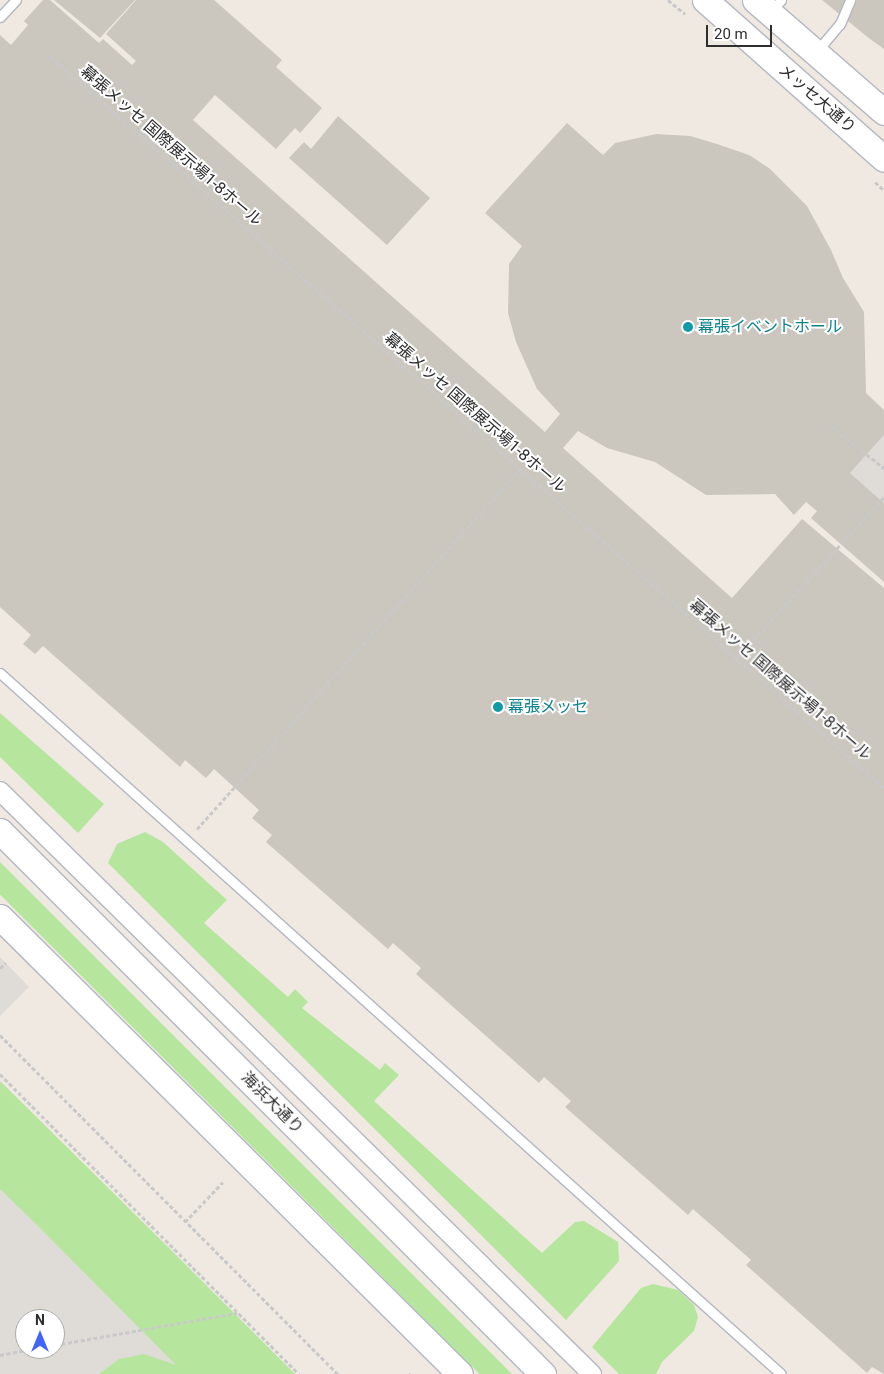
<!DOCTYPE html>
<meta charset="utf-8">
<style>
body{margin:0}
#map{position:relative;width:884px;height:1374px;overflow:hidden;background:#efe9e1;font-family:Roboto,"Noto Sans JP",sans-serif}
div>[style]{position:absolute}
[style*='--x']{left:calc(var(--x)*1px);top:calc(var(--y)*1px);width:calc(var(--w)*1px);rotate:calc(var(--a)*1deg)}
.green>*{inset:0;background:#b6e59e;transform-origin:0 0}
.plaza>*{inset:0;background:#dfdcd8}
.building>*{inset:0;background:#cbc7bf}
.path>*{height:3px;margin-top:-1.5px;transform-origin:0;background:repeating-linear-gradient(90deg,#c9c9c9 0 4px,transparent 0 6.5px)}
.roads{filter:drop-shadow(1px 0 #b4b7c1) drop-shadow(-1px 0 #b4b7c1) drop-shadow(0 1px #b4b7c1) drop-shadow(0 -1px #b4b7c1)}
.lane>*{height:9px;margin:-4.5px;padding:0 4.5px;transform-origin:4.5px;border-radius:4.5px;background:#fff}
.street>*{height:18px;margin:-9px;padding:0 9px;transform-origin:9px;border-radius:9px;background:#fff}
.secondary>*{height:25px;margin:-12.5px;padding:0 12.5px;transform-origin:12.5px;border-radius:12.5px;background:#fff}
.dots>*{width:14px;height:14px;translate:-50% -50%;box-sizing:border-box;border:2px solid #fff;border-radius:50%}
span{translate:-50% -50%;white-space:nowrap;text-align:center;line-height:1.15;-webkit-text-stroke:4px #fff;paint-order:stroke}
.street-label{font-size:16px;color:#2e2e2e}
.culture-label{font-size:16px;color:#0d838f}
.left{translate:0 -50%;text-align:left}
.north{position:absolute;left:15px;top:1309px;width:50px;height:50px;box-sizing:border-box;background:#fff;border:1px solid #ababab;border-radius:50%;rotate:0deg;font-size:14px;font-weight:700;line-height:20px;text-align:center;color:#2e2e2e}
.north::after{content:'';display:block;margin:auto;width:18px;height:22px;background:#4264fb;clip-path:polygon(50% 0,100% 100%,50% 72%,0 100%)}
.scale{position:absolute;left:706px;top:25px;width:66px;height:22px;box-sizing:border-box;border:2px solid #2e2e2e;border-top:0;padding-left:6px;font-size:15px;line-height:18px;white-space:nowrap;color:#2e2e2e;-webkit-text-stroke:4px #fff;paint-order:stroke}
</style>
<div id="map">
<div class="green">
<div style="clip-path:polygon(0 713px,104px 804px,78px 833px,0 757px)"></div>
<div style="clip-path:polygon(145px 832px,163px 842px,227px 900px,204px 923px,288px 997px,295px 989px,308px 1002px,302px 1008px,380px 1070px,385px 1063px,399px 1075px,374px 1101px,542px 1253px,575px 1222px,584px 1221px,618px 1242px,619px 1261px,566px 1320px,108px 863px,117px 844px)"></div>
<div style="left:0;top:862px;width:725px;height:23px;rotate:45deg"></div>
<div style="clip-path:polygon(evenodd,0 1081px,166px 1245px,295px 1374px,0 1374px,0 1081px,25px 1319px,55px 1319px,55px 1349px,25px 1349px,25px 1319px)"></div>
<div style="clip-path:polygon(653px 1284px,678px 1290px,694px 1305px,698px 1317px,694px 1331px,662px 1362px,656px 1374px,619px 1374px,592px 1347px,641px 1288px)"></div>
</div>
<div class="plaza">
<div style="clip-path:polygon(884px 435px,884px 503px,850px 473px)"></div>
<div style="clip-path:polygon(0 957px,29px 987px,0 1016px)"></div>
<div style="clip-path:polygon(evenodd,0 1189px,37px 1225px,176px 1365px,144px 1354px,119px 1359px,99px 1374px,0 1374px,0 1189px,25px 1319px,55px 1319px,55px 1349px,25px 1349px,25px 1319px)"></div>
</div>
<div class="building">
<div style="clip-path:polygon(43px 0,50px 0,99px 43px,103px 39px,132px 65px,136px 61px,106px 34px,136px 0,214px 0,282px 60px,276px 67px,322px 108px,300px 133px,295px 128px,276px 149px,215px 95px,193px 120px,545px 432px,560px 414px,537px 389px,516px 342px,508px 313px,509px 264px,522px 246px,485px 213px,567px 123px,603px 155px,615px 143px,656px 134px,690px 136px,717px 144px,749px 155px,769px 168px,807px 206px,831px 250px,843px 278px,864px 312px,866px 393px,884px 410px,884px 435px,850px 473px,884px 503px,884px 582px,811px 518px,817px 511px,806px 502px,794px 515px,775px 494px,706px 495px,655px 462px,607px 448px,578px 431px,563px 448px,732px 598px,802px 519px,884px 588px,884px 1374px,872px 1367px,867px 1373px,746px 1265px,751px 1260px,693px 1209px,688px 1215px,565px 1107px,571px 1101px,544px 1077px,539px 1083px,416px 974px,421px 968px,393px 943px,388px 949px,266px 842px,272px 835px,252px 818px,259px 810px,214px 769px,206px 778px,185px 760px,180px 767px,43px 646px,35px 654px,23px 644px,31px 635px,0 607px,0 35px,11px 45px,28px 25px,24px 21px)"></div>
<div style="clip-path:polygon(54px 0,135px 0,100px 38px)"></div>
<div style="clip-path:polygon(822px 0,884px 0,884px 49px,870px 39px)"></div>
<div style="clip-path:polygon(338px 116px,430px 198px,387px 245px,289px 158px,304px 142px,311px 149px)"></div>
</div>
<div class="path">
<div style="--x:668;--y:0;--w:22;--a:39"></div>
<div style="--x:50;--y:56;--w:1110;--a:41.27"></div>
<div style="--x:875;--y:182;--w:12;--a:42"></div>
<div style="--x:831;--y:426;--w:68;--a:38.4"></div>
<div style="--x:736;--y:659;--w:219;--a:-47.6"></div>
<div style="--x:197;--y:829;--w:484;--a:-48.1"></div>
<div style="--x:0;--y:968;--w:8;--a:-40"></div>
<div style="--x:0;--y:1035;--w:479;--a:45.1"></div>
<div style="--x:0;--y:1074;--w:424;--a:45.1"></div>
<div style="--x:185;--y:1222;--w:55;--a:-46.5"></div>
<div style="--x:55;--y:1345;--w:185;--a:-10"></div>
<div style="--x:0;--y:1355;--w:33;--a:-11"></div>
<div style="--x:410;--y:1374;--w:1;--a:-45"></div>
</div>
<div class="roads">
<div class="lane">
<div style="--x:770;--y:12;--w:16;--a:-47"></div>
<div style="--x:0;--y:17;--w:23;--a:-47"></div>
<div style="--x:817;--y:51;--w:35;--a:-50"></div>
<div style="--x:840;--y:24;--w:26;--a:-67"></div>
<div style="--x:0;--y:673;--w:1049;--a:41.91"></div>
</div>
<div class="street">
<div style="--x:0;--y:791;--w:831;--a:44.56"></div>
</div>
<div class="secondary">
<div style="--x:705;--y:0;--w:239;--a:41.6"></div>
<div style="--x:755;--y:0;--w:171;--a:41"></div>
<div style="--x:0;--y:831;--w:768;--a:45"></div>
<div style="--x:0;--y:917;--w:648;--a:44.81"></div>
</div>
</div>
<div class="dots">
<div style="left:688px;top:327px;background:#0f9aa8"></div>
<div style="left:498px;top:707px;background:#0f9aa8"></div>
</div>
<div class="street-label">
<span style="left:817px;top:99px;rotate:41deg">メッセ大通り</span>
<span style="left:171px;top:146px;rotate:41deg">幕張メッセ 国際展示場1-8ホール</span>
<span style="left:475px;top:413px;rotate:41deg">幕張メッセ 国際展示場1-8ホール</span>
<span style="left:780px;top:680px;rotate:41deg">幕張メッセ 国際展示場1-8ホール</span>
<span style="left:272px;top:1103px;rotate:45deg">海浜大通り</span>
</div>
<div class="culture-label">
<span class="left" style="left:698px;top:327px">幕張イベントホール</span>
<span class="left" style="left:508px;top:707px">幕張メッセ</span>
</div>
<div class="north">N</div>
<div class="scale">20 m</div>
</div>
